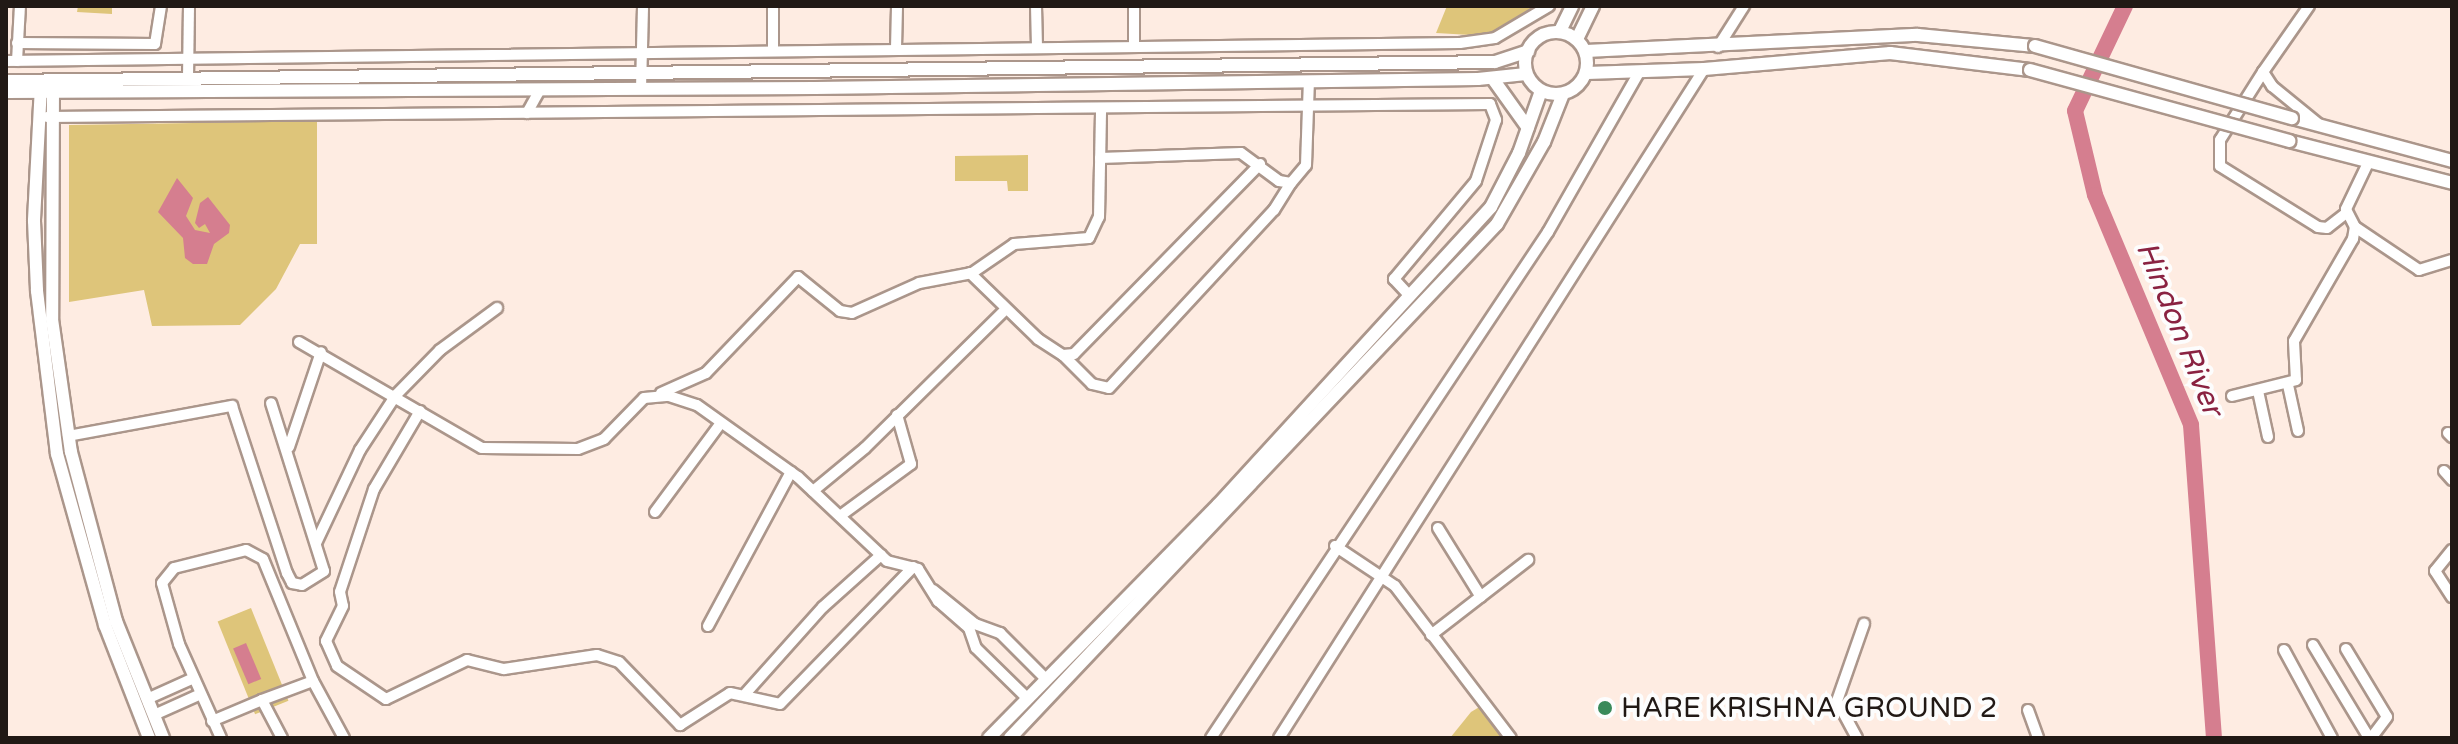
<!DOCTYPE html>
<style>
body{margin:0}
#map{position:relative;width:2458px;height:744px;overflow:hidden;background:#feece2;font-family:"Varela Round",sans-serif}
div>[style]{position:absolute}
[style*='--x']{left:calc(var(--x)*1px);top:calc(var(--y)*1px);width:calc(var(--w)*1px);rotate:calc(var(--a)*1deg)}
.green>*{inset:0;background:#dec57a;transform-origin:0 0}
.water>*{inset:0;background:#d57e8f;transform-origin:0 0}
.river>*{height:16px;margin:-8px;padding:0 8px;transform-origin:8px;border-radius:8px;background:#d57e8f}
.roads{filter:drop-shadow(2px 0 #ab968b) drop-shadow(-2px 0 #ab968b) drop-shadow(0 2px #ab968b) drop-shadow(0 -2px #ab968b)}
.minor>*{height:10px;margin:-5px;padding:0 5px;transform-origin:5px;border-radius:5px;background:#fff}
.tertiary>*{height:12px;margin:-6px;padding:0 6px;transform-origin:6px;border-radius:6px;background:#fff}
.tertiary>.ring{margin:-6px;padding:0;box-sizing:content-box;background:none;border:12px solid #fff;border-radius:50%}
.bridges{filter:drop-shadow(2px 0 #ab968b) drop-shadow(-2px 0 #ab968b) drop-shadow(0 2px #ab968b) drop-shadow(0 -2px #ab968b)}
.tertiary-bridge>*{height:12px;margin:-6px;padding:0 6px;transform-origin:6px;border-radius:6px;background:#fff}
.dots>*{width:22px;height:22px;translate:-50% -50%;box-sizing:border-box;border:4px solid #fdfdfd;border-radius:50%}
span{translate:-50% -50%;white-space:nowrap;text-align:center;line-height:1.15;-webkit-text-stroke:8px #fdfdfd;paint-order:stroke}
.poi-label{font-size:28px;color:#211915}
.left{translate:0 -50%;text-align:left}
.water-label{font-size:30px;color:#8a2241;font-style:italic}
.frame{position:absolute;inset:0;border:8px solid #211915;pointer-events:none}
</style>
<div id="map">
<div class="green">
<div style="clip-path:polygon(78px 6px,112px 6px,112px 14px,77px 12px)"></div>
<div style="clip-path:polygon(1447px 6px,1540px 6px,1488px 36px,1436px 33px)"></div>
<div style="clip-path:polygon(317px 121px,317px 244px,300px 244px,276px 289px,240px 325px,152px 326px,144px 290px,69px 302px,69px 125px)"></div>
<div style="clip-path:polygon(1028px 155px,1028px 191px,1008px 191px,1007px 181px,955px 181px,955px 156px)"></div>
<div style="left:251px;top:608px;width:100px;height:36px;rotate:68deg"></div>
<div style="clip-path:polygon(1481px 706px,1508px 738px,1450px 738px,1471px 712px)"></div>
</div>
<div class="water">
<div style="clip-path:polygon(177px 178px,193px 198px,186px 216px,195px 230px,210px 233px,205px 224px,199px 228px,195px 223px,200px 203px,208px 197px,230px 225px,229px 233px,214px 244px,207px 264px,193px 264px,185px 258px,183px 238px,158px 212px)"></div>
<div style="left:246px;top:643px;width:39px;height:14px;rotate:67deg"></div>
</div>
<div class="river">
<div style="--x:2125;--y:6;--w:116;--a:115.5"></div>
<div style="--x:2075;--y:111;--w:86;--a:76.6"></div>
<div style="--x:2095;--y:195;--w:249;--a:67.3"></div>
<div style="--x:2191;--y:425;--w:314;--a:85.8"></div>
</div>
<div class="roads">
<div class="minor">
<div style="--x:773;--y:6;--w:43;--a:90"></div>
<div style="--x:1036;--y:6;--w:40;--a:88.6"></div>
<div style="--x:1134;--y:6;--w:40;--a:90"></div>
<div style="--x:2309;--y:6;--w:80;--a:124.9"></div>
<div style="--x:2263;--y:72;--w:17;--a:57"></div>
<div style="--x:2272;--y:86;--w:63;--a:39.2"></div>
<div style="--x:17;--y:43;--w:138;--a:0.4"></div>
<div style="--x:155;--y:44;--w:38;--a:-81"></div>
<div style="--x:1718;--y:47;--w:49;--a:-57.6"></div>
<div style="--x:896;--y:48;--w:42;--a:-88.6"></div>
<div style="--x:6;--y:61;--w:1454;--a:-0.71"></div>
<div style="--x:1460;--y:43;--w:35;--a:-8"></div>
<div style="--x:1495;--y:38;--w:63;--a:-30.7"></div>
<div style="--x:17;--y:61;--w:55;--a:-86.9"></div>
<div style="--x:2263;--y:72;--w:80;--a:122.3"></div>
<div style="--x:2220;--y:140;--w:26;--a:90"></div>
<div style="--x:2220;--y:166;--w:115;--a:31.9"></div>
<div style="--x:2318;--y:227;--w:9;--a:6"></div>
<div style="--x:2327;--y:228;--w:23;--a:-38"></div>
<div style="--x:188;--y:78;--w:72;--a:-89.2"></div>
<div style="--x:641;--y:89;--w:83;--a:-88.6"></div>
<div style="--x:527;--y:113;--w:26;--a:-61"></div>
<div style="--x:47;--y:117;--w:1443;--a:-0.52"></div>
<div style="--x:1490;--y:104;--w:17;--a:69"></div>
<div style="--x:1496;--y:120;--w:64;--a:108.2"></div>
<div style="--x:1476;--y:181;--w:128;--a:129.9"></div>
<div style="--x:1394;--y:279;--w:23;--a:47"></div>
<div style="--x:1100;--y:158;--w:141;--a:-2"></div>
<div style="--x:1241;--y:153;--w:47;--a:36.4"></div>
<div style="--x:1279;--y:181;--w:12;--a:9"></div>
<div style="--x:1291;--y:183;--w:23;--a:-50"></div>
<div style="--x:1306;--y:165;--w:84;--a:-88"></div>
<div style="--x:2355;--y:227;--w:77;--a:33.9"></div>
<div style="--x:2419;--y:270;--w:34;--a:-17"></div>
<div style="--x:970;--y:273;--w:95;--a:44.1"></div>
<div style="--x:1038;--y:339;--w:30;--a:33"></div>
<div style="--x:1063;--y:355;--w:11;--a:-5"></div>
<div style="--x:1074;--y:354;--w:266;--a:-45.6"></div>
<div style="--x:299;--y:342;--w:211;--a:30.1"></div>
<div style="--x:482;--y:448;--w:96;--a:0.6"></div>
<div style="--x:578;--y:449;--w:28;--a:-21"></div>
<div style="--x:604;--y:439;--w:57;--a:-45.7"></div>
<div style="--x:644;--y:398;--w:25;--a:-5"></div>
<div style="--x:669;--y:396;--w:29;--a:18"></div>
<div style="--x:697;--y:405;--w:124;--a:35.5"></div>
<div style="--x:798;--y:477;--w:122;--a:43.3"></div>
<div style="--x:887;--y:561;--w:32;--a:14"></div>
<div style="--x:918;--y:569;--w:38;--a:58"></div>
<div style="--x:938;--y:601;--w:41;--a:41.1"></div>
<div style="--x:969;--y:628;--w:21;--a:71"></div>
<div style="--x:976;--y:648;--w:73;--a:44.4"></div>
<div style="--x:1063;--y:355;--w:41;--a:45"></div>
<div style="--x:1092;--y:384;--w:17;--a:13"></div>
<div style="--x:1109;--y:388;--w:243;--a:-47.2"></div>
<div style="--x:1274;--y:210;--w:32;--a:-58"></div>
<div style="--x:2288;--y:385;--w:47;--a:77.7"></div>
<div style="--x:2258;--y:391;--w:47;--a:77.7"></div>
<div style="--x:661;--y:393;--w:49;--a:-24"></div>
<div style="--x:706;--y:373;--w:133;--a:-46.2"></div>
<div style="--x:798;--y:277;--w:54;--a:39"></div>
<div style="--x:840;--y:311;--w:12;--a:9"></div>
<div style="--x:852;--y:313;--w:73;--a:-24.1"></div>
<div style="--x:919;--y:283;--w:54;--a:-10.7"></div>
<div style="--x:972;--y:273;--w:51;--a:-34.6"></div>
<div style="--x:1014;--y:244;--w:75;--a:-4.6"></div>
<div style="--x:1089;--y:238;--w:23;--a:-65"></div>
<div style="--x:1099;--y:217;--w:108;--a:-88.9"></div>
<div style="--x:2232;--y:396;--w:66;--a:-14"></div>
<div style="--x:2296;--y:380;--w:39;--a:-93"></div>
<div style="--x:2294;--y:341;--w:118;--a:-60"></div>
<div style="--x:2353;--y:239;--w:12;--a:-81"></div>
<div style="--x:2355;--y:227;--w:20;--a:-117"></div>
<div style="--x:2346;--y:209;--w:53;--a:-64.4"></div>
<div style="--x:420;--y:411;--w:91;--a:120.5"></div>
<div style="--x:374;--y:489;--w:108;--a:108.3"></div>
<div style="--x:340;--y:592;--w:14;--a:78"></div>
<div style="--x:343;--y:606;--w:39;--a:116"></div>
<div style="--x:326;--y:641;--w:27;--a:66"></div>
<div style="--x:337;--y:666;--w:59;--a:34"></div>
<div style="--x:386;--y:699;--w:90;--a:-25.7"></div>
<div style="--x:467;--y:660;--w:38;--a:14"></div>
<div style="--x:504;--y:669;--w:94;--a:-8.6"></div>
<div style="--x:597;--y:655;--w:23;--a:18"></div>
<div style="--x:619;--y:662;--w:88;--a:45.9"></div>
<div style="--x:680;--y:725;--w:59;--a:-32.6"></div>
<div style="--x:730;--y:693;--w:51;--a:12.4"></div>
<div style="--x:780;--y:704;--w:191;--a:-45.8"></div>
<div style="--x:2448;--y:433;--w:6;--a:45"></div>
<div style="--x:68;--y:436;--w:167;--a:-10.4"></div>
<div style="--x:232;--y:406;--w:176;--a:71.8"></div>
<div style="--x:287;--y:573;--w:11;--a:63"></div>
<div style="--x:292;--y:583;--w:10;--a:11"></div>
<div style="--x:302;--y:585;--w:26;--a:-32"></div>
<div style="--x:324;--y:571;--w:176;--a:-107.5"></div>
<div style="--x:289;--y:447;--w:100;--a:-71.4"></div>
<div style="--x:2444;--y:471;--w:12;--a:48"></div>
<div style="--x:813;--y:491;--w:67;--a:-39.6"></div>
<div style="--x:865;--y:448;--w:198;--a:-44.6"></div>
<div style="--x:655;--y:512;--w:109;--a:-53.5"></div>
<div style="--x:840;--y:516;--w:88;--a:-36.2"></div>
<div style="--x:911;--y:464;--w:51;--a:-105.9"></div>
<div style="--x:1438;--y:528;--w:81;--a:58.1"></div>
<div style="--x:316;--y:543;--w:103;--a:-64.7"></div>
<div style="--x:360;--y:450;--w:66;--a:-56.8"></div>
<div style="--x:396;--y:395;--w:63;--a:-45.6"></div>
<div style="--x:440;--y:350;--w:71;--a:-36.4"></div>
<div style="--x:1335;--y:546;--w:72;--a:33.7"></div>
<div style="--x:1395;--y:586;--w:191;--a:52.7"></div>
<div style="--x:2452;--y:550;--w:27;--a:129"></div>
<div style="--x:2435;--y:571;--w:31;--a:57"></div>
<div style="--x:933;--y:590;--w:54;--a:39"></div>
<div style="--x:975;--y:624;--w:27;--a:20"></div>
<div style="--x:1000;--y:633;--w:66;--a:45"></div>
<div style="--x:708;--y:626;--w:175;--a:-61.7"></div>
<div style="--x:1431;--y:635;--w:123;--a:-37.7"></div>
<div style="--x:2313;--y:645;--w:109;--a:58.9"></div>
<div style="--x:2346;--y:649;--w:79;--a:58.9"></div>
<div style="--x:2387;--y:717;--w:26;--a:127"></div>
<div style="--x:2284;--y:650;--w:100;--a:61.4"></div>
<div style="--x:746;--y:693;--w:115;--a:-48.2"></div>
<div style="--x:823;--y:607;--w:78;--a:-41.9"></div>
<div style="--x:147;--y:699;--w:51;--a:-24.1"></div>
<div style="--x:2028;--y:710;--w:30;--a:70"></div>
<div style="--x:154;--y:715;--w:51;--a:-24.1"></div>
<div style="--x:212;--y:721;--w:54;--a:-22.8"></div>
<div style="--x:221;--y:738;--w:103;--a:-114.1"></div>
<div style="--x:179;--y:644;--w:63;--a:-105.6"></div>
<div style="--x:162;--y:583;--w:19;--a:-51"></div>
<div style="--x:174;--y:568;--w:74;--a:-14"></div>
<div style="--x:246;--y:550;--w:19;--a:28"></div>
<div style="--x:263;--y:559;--w:132;--a:67.7"></div>
<div style="--x:313;--y:681;--w:65;--a:61.5"></div>
<div style="--x:282;--y:738;--w:43;--a:-117.8"></div>
<div style="--x:262;--y:700;--w:54;--a:-20.4"></div>
<div style="--x:1211;--y:738;--w:608;--a:-56.34"></div>
<div style="--x:1548;--y:232;--w:185;--a:-60.3"></div>
<div style="--x:1279;--y:738;--w:793;--a:-57.57"></div>
<div style="--x:1857;--y:738;--w:42;--a:-118.4"></div>
<div style="--x:1837;--y:701;--w:82;--a:-70.7"></div>
</div>
<div class="tertiary">
<div style="--x:1560;--y:31;--w:28;--a:-64"></div>
<div class="ring" style="left:1525px;top:32px;width:50px;height:50px"></div>
<div style="--x:1577;--y:39;--w:37;--a:-64"></div>
<div style="--x:1586;--y:51;--w:332;--a:-2.8"></div>
<div style="--x:1918;--y:35;--w:118;--a:5.4"></div>
<div style="--x:1587;--y:73;--w:117;--a:-2"></div>
<div style="--x:1704;--y:69;--w:187;--a:-4.9"></div>
<div style="--x:1890;--y:53;--w:141;--a:6.9"></div>
<div style="--x:1493;--y:79;--w:60;--a:54.5"></div>
<div style="--x:6;--y:81;--w:1489;--a:-0.73"></div>
<div style="--x:1495;--y:62;--w:35;--a:-18"></div>
<div style="--x:53;--y:83;--w:236;--a:90.2"></div>
<div style="--x:52;--y:319;--w:134;--a:81.9"></div>
<div style="--x:71;--y:452;--w:175;--a:75.1"></div>
<div style="--x:116;--y:621;--w:126;--a:68.1"></div>
<div style="--x:41;--y:86;--w:135;--a:93"></div>
<div style="--x:34;--y:221;--w:70;--a:87.5"></div>
<div style="--x:37;--y:291;--w:164;--a:83"></div>
<div style="--x:57;--y:454;--w:178;--a:74.3"></div>
<div style="--x:105;--y:625;--w:121;--a:68.7"></div>
<div style="--x:6;--y:92;--w:809;--a:-0.28"></div>
<div style="--x:815;--y:88;--w:663;--a:-0.78"></div>
<div style="--x:1478;--y:79;--w:48;--a:-5.9"></div>
<div style="--x:2292;--y:118;--w:166;--a:15"></div>
<div style="--x:2289;--y:141;--w:168;--a:14.4"></div>
<div style="--x:989;--y:738;--w:327;--a:-45.5"></div>
<div style="--x:1218;--y:505;--w:404;--a:-47.5"></div>
<div style="--x:1491;--y:207;--w:61;--a:-62.6"></div>
<div style="--x:1519;--y:153;--w:66;--a:-70.5"></div>
<div style="--x:1010;--y:738;--w:708;--a:-46.55"></div>
<div style="--x:1497;--y:224;--w:95;--a:-60.2"></div>
<div style="--x:1544;--y:142;--w:52;--a:-68.4"></div>
</div>
</div>
<div class="bridges">
<div class="tertiary-bridge">
<div style="--x:2035;--y:46;--w:267;--a:15.7"></div>
<div style="--x:2030;--y:70;--w:269;--a:15.3"></div>
</div>
</div>
<div class="dots">
<div style="left:1605px;top:708px;background:#3a8a5a"></div>
</div>
<div class="poi-label">
<span class="left" style="left:1621px;top:708px">HARE KRISHNA GROUND 2</span>
</div>
<div class="water-label">
<span style="left:2179px;top:329px;rotate:68deg">Hindon River</span>
</div>
<div class="frame"></div>
</div>
